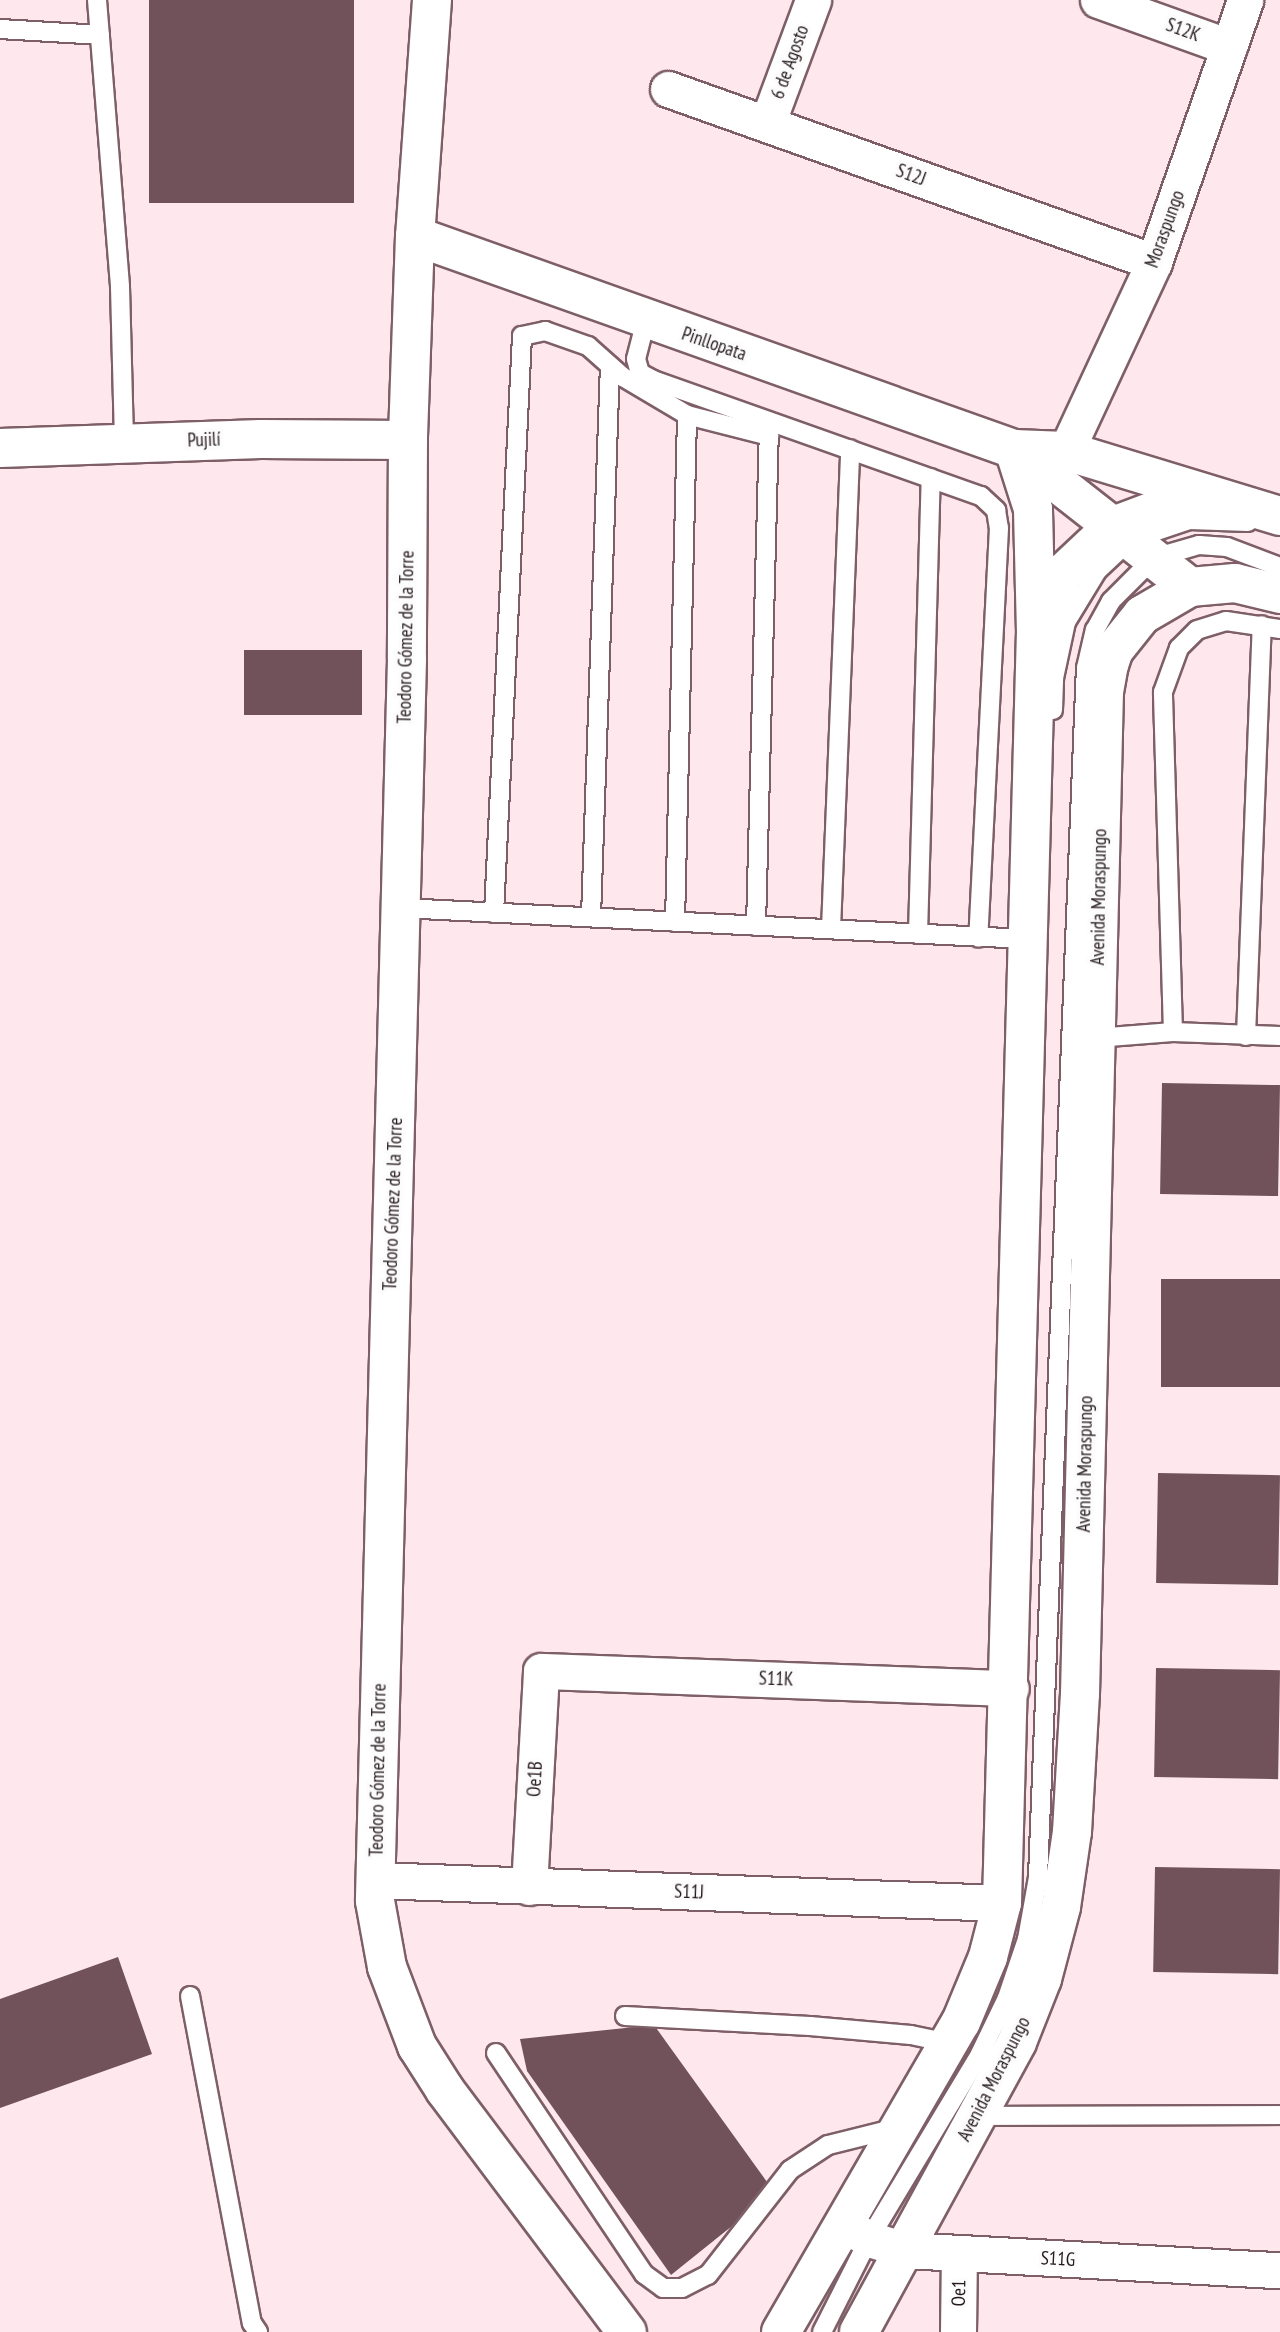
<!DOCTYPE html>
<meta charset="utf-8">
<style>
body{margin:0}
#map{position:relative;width:1280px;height:2332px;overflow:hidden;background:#fee8ee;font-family:"PT Sans Narrow",sans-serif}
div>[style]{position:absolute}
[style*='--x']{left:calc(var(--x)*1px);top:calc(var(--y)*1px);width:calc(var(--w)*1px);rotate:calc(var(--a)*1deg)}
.building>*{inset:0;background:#71525b;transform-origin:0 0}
.roads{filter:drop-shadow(2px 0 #7e5f67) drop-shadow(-2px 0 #7e5f67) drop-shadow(0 2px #7e5f67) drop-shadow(0 -2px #7e5f67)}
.lane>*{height:18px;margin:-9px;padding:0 9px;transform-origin:9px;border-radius:9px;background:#fff}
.street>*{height:35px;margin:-17.5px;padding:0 17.5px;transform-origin:17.5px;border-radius:17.5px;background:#fff}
.secondary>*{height:38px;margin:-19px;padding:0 19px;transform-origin:19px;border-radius:19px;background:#fff}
span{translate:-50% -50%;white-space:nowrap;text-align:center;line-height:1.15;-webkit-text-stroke:7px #fcfcfc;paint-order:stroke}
.street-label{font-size:19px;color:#24181b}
</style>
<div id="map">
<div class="building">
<div style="left:149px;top:0;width:205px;height:203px"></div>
<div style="left:244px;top:650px;width:118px;height:65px"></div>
<div style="left:1162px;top:1083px;width:118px;height:111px;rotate:1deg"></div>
<div style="left:1161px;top:1279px;width:119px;height:108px"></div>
<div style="left:1158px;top:1473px;width:122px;height:110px;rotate:1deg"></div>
<div style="left:1156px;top:1668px;width:124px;height:109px;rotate:1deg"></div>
<div style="left:1155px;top:1867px;width:125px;height:105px;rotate:1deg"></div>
<div style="clip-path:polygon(118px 1957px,152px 2054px,0 2108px,0 1999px)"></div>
<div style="clip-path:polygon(654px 2025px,767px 2182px,742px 2218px,671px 2275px,527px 2071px,520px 2039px)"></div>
</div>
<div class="roads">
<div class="lane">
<div style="--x:97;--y:0;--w:288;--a:85.4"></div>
<div style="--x:120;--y:287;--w:155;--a:88.5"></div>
<div style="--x:0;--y:29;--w:100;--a:3.4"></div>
<div style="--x:646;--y:320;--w:40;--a:104.4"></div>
<div style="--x:636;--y:359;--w:15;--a:74"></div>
<div style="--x:640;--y:373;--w:15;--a:28"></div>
<div style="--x:653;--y:380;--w:348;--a:19.5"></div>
<div style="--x:981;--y:496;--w:21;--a:43"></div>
<div style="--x:996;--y:510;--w:18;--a:81"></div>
<div style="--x:999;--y:528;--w:410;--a:92.9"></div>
<div style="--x:1053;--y:710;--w:32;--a:-88"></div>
<div style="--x:1054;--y:678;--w:57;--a:-77.9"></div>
<div style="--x:1066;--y:622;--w:60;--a:-58.7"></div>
<div style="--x:1097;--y:571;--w:45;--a:-43.2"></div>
<div style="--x:1130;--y:540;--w:62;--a:-18.7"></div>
<div style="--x:1189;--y:520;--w:59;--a:1.9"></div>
<div style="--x:401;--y:908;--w:625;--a:2.84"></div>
<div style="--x:494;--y:913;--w:578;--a:-87.22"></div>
<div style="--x:522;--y:336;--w:24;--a:-12"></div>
<div style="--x:545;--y:331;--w:46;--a:19.2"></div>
<div style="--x:588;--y:346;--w:47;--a:41.5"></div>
<div style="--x:623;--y:377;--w:74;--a:30.7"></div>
<div style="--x:687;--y:415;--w:85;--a:14.4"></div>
<div style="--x:591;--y:917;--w:551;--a:-88.03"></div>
<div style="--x:675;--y:922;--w:507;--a:-88.64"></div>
<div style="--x:756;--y:926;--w:500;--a:-88.51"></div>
<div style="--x:831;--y:929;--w:480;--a:-87.7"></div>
<div style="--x:918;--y:934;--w:456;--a:-88.4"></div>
<div style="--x:1173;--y:1032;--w:340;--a:-91.7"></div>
<div style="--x:1163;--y:692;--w:47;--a:-70"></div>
<div style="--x:1179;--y:648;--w:25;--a:-45"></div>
<div style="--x:1197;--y:630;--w:30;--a:-17"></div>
<div style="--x:1226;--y:621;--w:55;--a:8.4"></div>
<div style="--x:1246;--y:1036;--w:411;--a:-87.8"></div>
<div style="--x:1096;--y:1038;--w:77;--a:-4.5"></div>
<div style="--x:1173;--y:1032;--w:107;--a:2.1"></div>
<div style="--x:190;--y:1996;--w:333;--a:79.3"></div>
<div style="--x:252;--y:2323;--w:11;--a:56"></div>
<div style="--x:625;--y:2016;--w:185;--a:3.1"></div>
<div style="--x:810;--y:2026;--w:101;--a:5.1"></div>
<div style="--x:911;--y:2035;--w:38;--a:12"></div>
<div style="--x:496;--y:2053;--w:266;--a:56.2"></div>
<div style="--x:644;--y:2274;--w:24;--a:36"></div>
<div style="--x:663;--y:2288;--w:19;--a:0"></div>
<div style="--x:682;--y:2288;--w:29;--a:-27"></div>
<div style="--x:708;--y:2275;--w:133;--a:-52"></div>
<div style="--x:790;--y:2170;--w:45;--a:-33.3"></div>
<div style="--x:828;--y:2145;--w:74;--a:-14"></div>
<div style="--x:976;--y:2116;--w:304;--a:-0.2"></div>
<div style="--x:822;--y:2332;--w:104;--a:-63.2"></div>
<div style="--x:869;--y:2239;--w:216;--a:-59"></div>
<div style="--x:980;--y:2054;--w:62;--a:-64.3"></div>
<div style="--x:1007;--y:1998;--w:62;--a:-71.3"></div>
<div style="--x:1027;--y:1939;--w:63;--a:-79.9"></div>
<div style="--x:1038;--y:1877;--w:1210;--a:-87.73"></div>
<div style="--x:1086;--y:668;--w:39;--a:-77"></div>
<div style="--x:1095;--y:630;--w:33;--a:-61"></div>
<div style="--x:1111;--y:601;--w:61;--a:-45"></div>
<div style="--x:1154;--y:558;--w:47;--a:-16.1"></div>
<div style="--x:1199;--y:545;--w:28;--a:4"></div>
<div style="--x:1227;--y:547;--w:57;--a:20.7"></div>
</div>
<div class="street">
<div style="--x:1098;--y:0;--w:139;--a:19.7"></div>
<div style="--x:668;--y:89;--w:516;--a:19.59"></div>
<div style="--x:767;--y:124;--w:132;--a:-69.6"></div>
<div style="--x:1066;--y:451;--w:208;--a:-65"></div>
<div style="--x:1154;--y:262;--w:277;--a:-70.8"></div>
<div style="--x:375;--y:1880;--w:627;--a:2.1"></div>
<div style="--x:529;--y:1887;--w:216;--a:-86.8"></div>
<div style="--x:541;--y:1671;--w:470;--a:2.1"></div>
<div style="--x:843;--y:2224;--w:30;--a:30"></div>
<div style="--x:869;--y:2239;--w:38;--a:17"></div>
<div style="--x:905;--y:2250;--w:376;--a:3.1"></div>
<div style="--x:958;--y:2332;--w:78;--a:-89.3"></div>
</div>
<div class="secondary">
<div style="--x:432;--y:0;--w:237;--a:94.1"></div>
<div style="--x:415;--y:236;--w:204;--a:92"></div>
<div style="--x:408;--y:440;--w:219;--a:90.3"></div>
<div style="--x:407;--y:659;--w:1242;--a:91.48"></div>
<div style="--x:375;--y:1901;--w:67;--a:79.7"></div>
<div style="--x:387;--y:1967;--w:85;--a:69.2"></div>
<div style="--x:417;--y:2046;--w:52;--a:57.5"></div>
<div style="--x:445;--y:2090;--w:303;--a:53.1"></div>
<div style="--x:415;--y:236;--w:636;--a:19.58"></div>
<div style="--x:1014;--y:449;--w:52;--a:2.2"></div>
<div style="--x:1066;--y:451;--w:224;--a:16.9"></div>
<div style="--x:0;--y:448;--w:261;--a:-2"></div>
<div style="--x:261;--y:439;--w:147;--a:0.4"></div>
<div style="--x:1014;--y:449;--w:224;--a:38.1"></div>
<div style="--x:1040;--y:620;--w:52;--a:-63.9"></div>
<div style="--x:1063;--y:573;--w:69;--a:-43.2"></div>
<div style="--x:1113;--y:526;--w:54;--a:-20.4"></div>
<div style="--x:1164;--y:507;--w:51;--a:-5.6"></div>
<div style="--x:781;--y:2332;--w:358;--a:-59.9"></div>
<div style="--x:961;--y:2022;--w:70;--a:-67.4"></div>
<div style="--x:988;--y:1957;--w:56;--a:-75.5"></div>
<div style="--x:1002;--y:1903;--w:1270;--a:-88.47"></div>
<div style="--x:1036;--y:633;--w:124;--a:-91.4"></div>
<div style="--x:1033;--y:509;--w:63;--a:-107.6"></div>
<div style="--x:859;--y:2332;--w:330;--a:-61.4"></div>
<div style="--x:1017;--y:2042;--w:68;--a:-68.4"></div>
<div style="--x:1042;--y:1979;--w:74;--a:-75.2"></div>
<div style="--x:1061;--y:1907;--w:76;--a:-81.7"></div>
<div style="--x:1072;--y:1832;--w:138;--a:-86.7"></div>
<div style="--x:1080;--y:1694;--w:1002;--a:-88.63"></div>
<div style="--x:1104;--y:692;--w:27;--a:-80"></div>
<div style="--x:1109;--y:665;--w:16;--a:-72"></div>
<div style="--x:1114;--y:650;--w:45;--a:-51.3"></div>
<div style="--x:1142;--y:615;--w:56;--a:-30.3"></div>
<div style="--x:1190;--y:587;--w:45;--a:-5.1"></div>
<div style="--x:1235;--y:583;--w:46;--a:13.7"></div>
</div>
</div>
<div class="street-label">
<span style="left:1183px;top:30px;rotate:20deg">S12K</span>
<span style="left:790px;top:62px;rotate:-70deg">6 de Agosto</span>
<span style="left:911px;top:175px;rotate:20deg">S12J</span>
<span style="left:1165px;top:229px;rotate:-70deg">Moraspungo</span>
<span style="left:714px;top:344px;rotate:19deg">Pinllopata</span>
<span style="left:204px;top:440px;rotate:-2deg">Pujilí</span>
<span style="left:406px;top:637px;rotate:-89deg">Teodoro Gómez de la Torre</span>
<span style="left:1099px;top:897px;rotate:-89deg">Avenida Moraspungo</span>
<span style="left:393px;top:1204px;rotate:-88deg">Teodoro Gómez de la Torre</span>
<span style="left:1085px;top:1464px;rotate:-89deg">Avenida Moraspungo</span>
<span style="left:776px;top:1679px;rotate:2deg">S11K</span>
<span style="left:378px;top:1770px;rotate:-89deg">Teodoro Gómez de la Torre</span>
<span style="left:535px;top:1779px;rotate:-87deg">Oe1B</span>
<span style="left:689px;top:1892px;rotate:2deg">S11J</span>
<span style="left:994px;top:2079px;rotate:-63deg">Avenida Moraspungo</span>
<span style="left:1058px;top:2259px;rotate:3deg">S11G</span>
<span style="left:959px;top:2293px;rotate:-89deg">Oe1</span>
</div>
</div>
